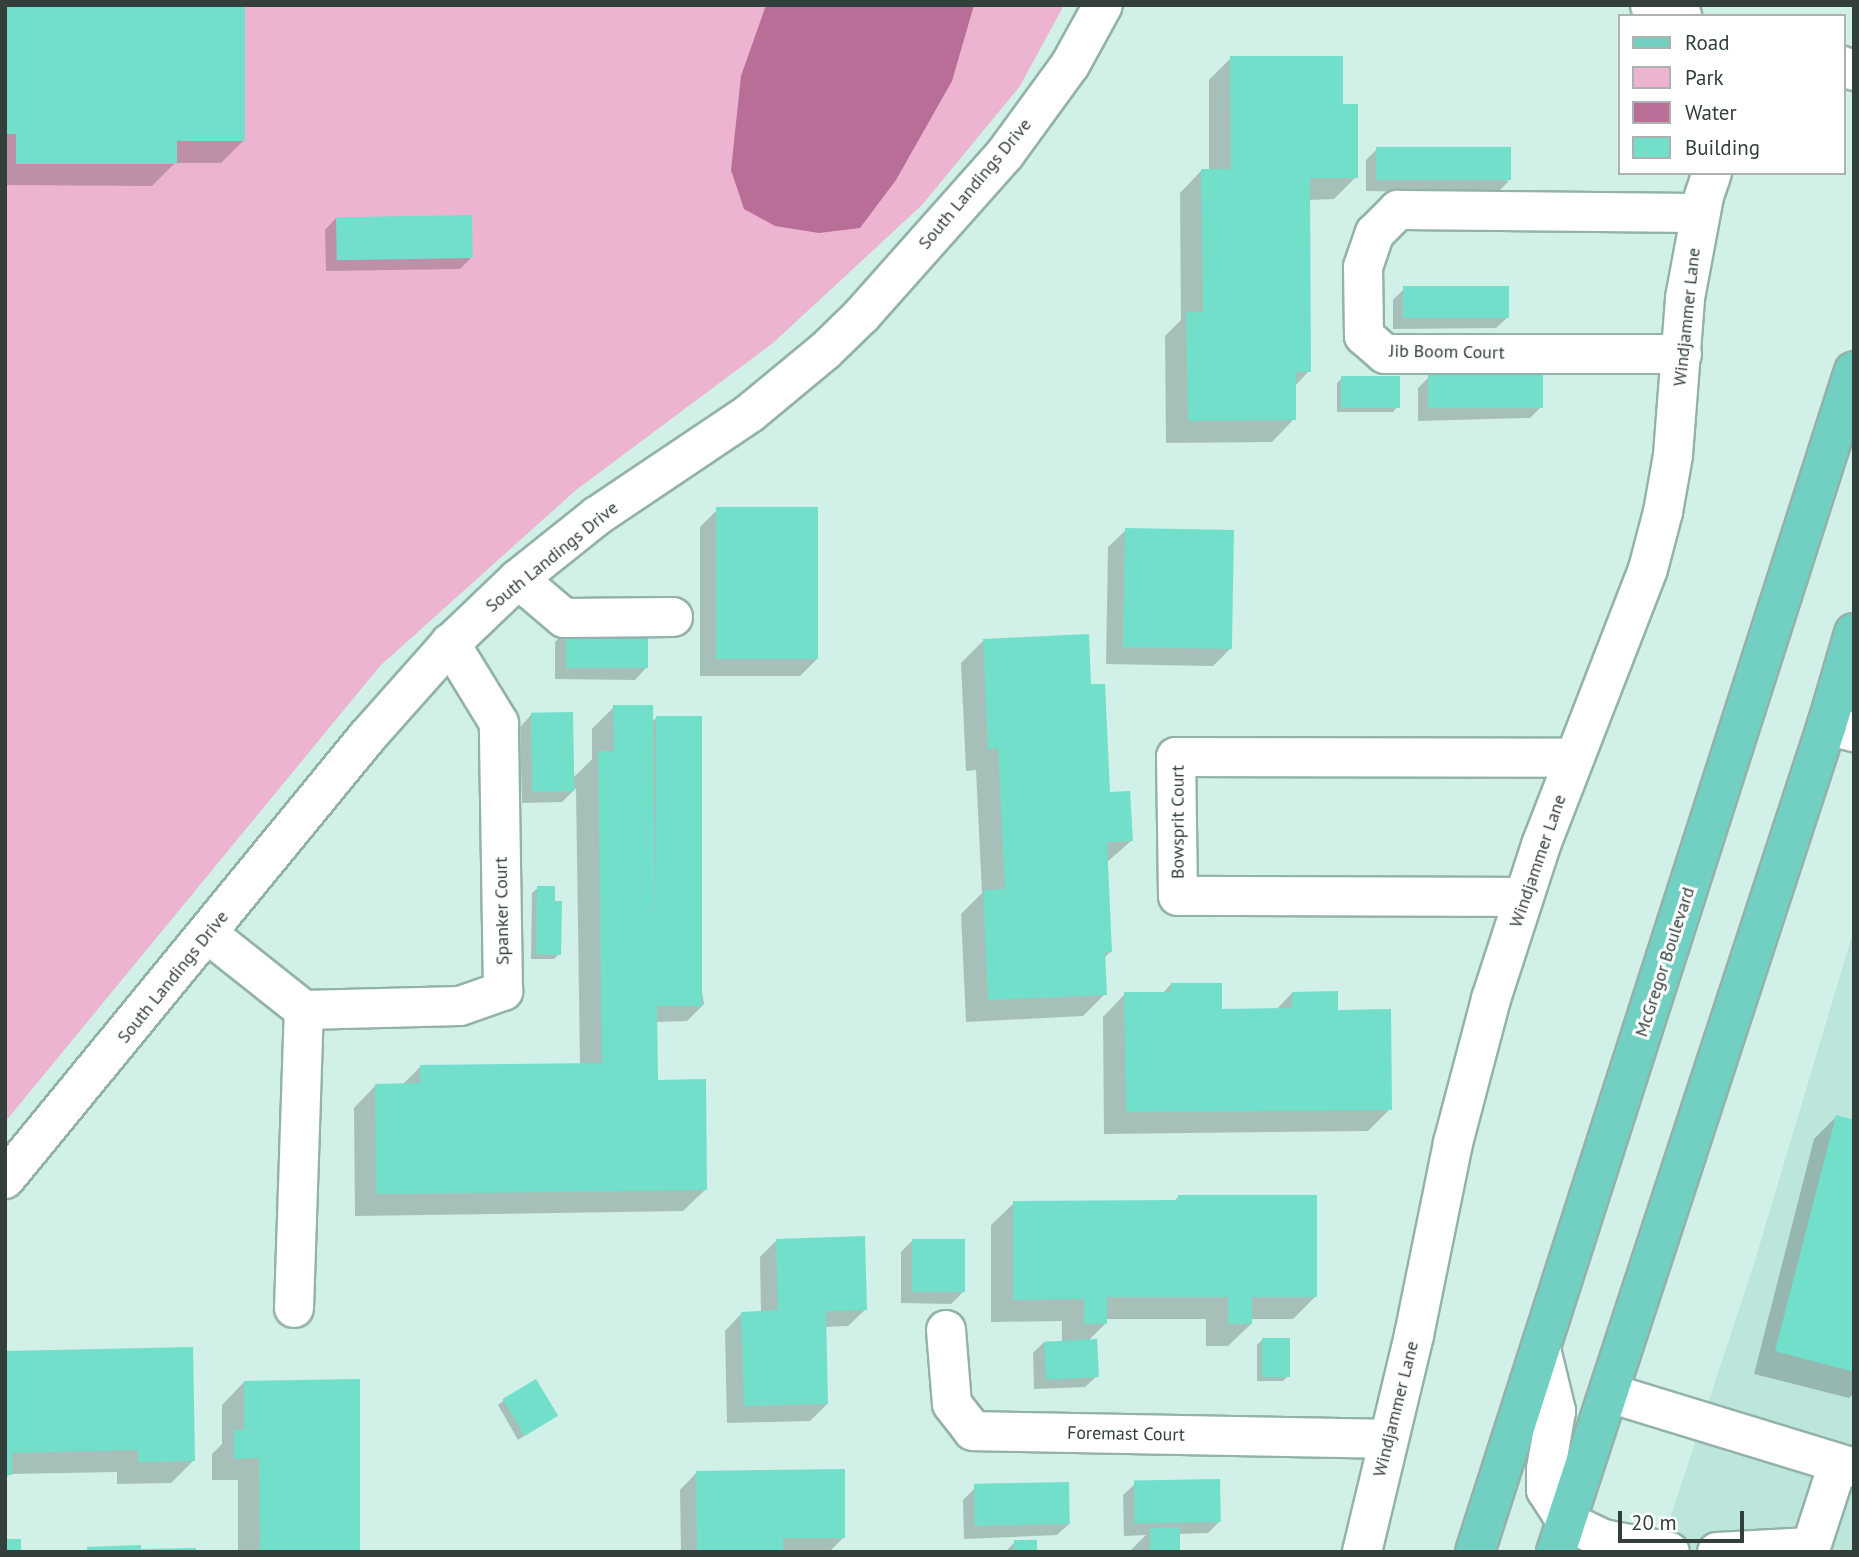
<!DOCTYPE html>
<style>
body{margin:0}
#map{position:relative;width:1859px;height:1557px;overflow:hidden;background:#d0f0e8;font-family:"PT Sans",sans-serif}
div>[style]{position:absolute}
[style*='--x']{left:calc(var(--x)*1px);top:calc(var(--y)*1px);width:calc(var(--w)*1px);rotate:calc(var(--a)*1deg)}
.built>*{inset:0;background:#bce5db}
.green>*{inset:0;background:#edb4d1}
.water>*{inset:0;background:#b86e96}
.shadow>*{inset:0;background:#0003}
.building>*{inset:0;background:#71dfca;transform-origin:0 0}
.roads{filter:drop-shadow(2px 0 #93b2aa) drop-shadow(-2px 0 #93b2aa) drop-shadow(0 2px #93b2aa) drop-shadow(0 -2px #93b2aa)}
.minor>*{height:38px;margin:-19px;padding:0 19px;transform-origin:19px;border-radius:19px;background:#fff}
.major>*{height:38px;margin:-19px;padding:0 19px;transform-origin:19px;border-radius:19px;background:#72d0c3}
span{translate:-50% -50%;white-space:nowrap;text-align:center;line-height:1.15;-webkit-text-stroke:6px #fff;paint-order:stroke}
.street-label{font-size:18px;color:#323f3b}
.frame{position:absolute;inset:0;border:7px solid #323f3b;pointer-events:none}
.legend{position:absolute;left:1618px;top:14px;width:228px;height:161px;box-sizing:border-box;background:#fff;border:2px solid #adb2b1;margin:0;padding:9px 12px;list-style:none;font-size:21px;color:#323f3b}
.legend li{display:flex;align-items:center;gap:14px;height:35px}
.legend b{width:35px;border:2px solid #adb2b1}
.scale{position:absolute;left:1618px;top:1511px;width:126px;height:32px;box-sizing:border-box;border:4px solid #323f3b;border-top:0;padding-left:9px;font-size:21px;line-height:24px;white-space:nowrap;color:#323f3b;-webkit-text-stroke:5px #fff;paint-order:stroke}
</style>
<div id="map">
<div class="built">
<div style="clip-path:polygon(1854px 929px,1854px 1552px,1659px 1552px,1754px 1264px)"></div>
</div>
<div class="green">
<div style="clip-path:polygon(5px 5px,1064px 5px,1020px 86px,922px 205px,773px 343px,576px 490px,380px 666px,5px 1122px)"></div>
</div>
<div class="water">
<div style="clip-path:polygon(766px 5px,974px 5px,952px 81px,896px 180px,860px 228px,819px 233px,775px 226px,744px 209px,731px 170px,741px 76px)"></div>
</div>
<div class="shadow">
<div style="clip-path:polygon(5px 5px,243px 141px,221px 163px,175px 163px,152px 186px,5px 185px)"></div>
<div style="clip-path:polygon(1231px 58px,1341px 106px,1356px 177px,1334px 199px,1308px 200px,1309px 371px,1294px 387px,1294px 419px,1272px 442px,1166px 443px,1165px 336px,1181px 320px,1180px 193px,1202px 170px,1209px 170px,1209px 80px)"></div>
<div style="clip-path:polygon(1377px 149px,1509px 181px,1497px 193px,1366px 191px,1366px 160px)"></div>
<div style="clip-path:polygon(336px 218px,471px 258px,460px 269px,326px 271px,325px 230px)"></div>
<div style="clip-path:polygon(1404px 289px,1508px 317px,1496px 328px,1393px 329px,1393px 300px)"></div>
<div style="clip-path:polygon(1429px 377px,1541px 407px,1530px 418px,1418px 421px,1418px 388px)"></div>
<div style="clip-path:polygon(1342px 378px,1398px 406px,1393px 412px,1337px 412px,1337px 383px)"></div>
<div style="clip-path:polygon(717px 510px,817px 659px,800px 676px,700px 676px,700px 527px)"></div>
<div style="clip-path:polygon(1126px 530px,1230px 649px,1213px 666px,1106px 664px,1108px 547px)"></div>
<div style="clip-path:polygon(567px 630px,646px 668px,635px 680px,555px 679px,555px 642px)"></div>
<div style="clip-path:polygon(983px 641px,1089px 686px,1108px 793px,1131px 841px,1106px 863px,1111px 951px,1103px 959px,1105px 994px,1083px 1016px,966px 1022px,961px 914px,982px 893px,976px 770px,966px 771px,961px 663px)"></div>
<div style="clip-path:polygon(614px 707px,651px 723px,657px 717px,704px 1004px,687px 1021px,655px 1022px,656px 1081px,706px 1189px,683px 1211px,355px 1216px,354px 1108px,376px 1085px,402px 1085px,420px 1067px,580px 1065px,576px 788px,562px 802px,522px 803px,520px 727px,531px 715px,573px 778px,592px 759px,592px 729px)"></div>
<div style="clip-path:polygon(538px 888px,559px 954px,554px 959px,531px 959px,532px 893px)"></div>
<div style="clip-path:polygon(1171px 984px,1220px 1011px,1276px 1010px,1292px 993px,1336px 1012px,1390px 1109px,1368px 1131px,1104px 1134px,1103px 1017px,1125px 994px,1162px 994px)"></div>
<div style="clip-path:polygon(1836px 1117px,1854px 1121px,1854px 1393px,1849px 1398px,1754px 1374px,1814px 1139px)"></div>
<div style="clip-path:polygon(1178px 1197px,1316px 1296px,1293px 1319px,1251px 1319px,1251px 1324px,1228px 1346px,1206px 1346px,1206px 1319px,1105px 1319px,1105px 1324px,1088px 1341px,1097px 1376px,1085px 1387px,1034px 1389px,1033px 1353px,1044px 1342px,1062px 1342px,1062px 1321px,991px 1322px,991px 1225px,1014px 1203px,1173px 1202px)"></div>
<div style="clip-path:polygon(777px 1240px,866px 1309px,848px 1326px,825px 1327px,827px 1404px,810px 1421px,727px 1423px,725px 1331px,742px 1313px,761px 1313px,760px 1257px)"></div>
<div style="clip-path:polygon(913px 1240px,963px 1292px,951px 1304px,901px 1303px,901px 1252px)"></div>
<div style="clip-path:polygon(1262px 1340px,1288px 1376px,1283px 1381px,1257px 1381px,1257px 1345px)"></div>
<div style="clip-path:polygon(5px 1353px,194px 1460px,171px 1483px,117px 1484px,117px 1472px,10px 1474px,5px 1479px)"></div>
<div style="clip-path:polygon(244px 1382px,359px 1552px,238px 1552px,238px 1480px,212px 1480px,212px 1454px,222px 1444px,222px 1405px)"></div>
<div style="clip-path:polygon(504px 1400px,555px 1416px,518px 1440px,498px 1405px)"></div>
<div style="clip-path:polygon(697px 1472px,844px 1537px,829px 1552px,681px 1552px,680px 1490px)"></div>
<div style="clip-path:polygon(1135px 1484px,1219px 1522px,1208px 1533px,1179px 1534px,1179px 1552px,1129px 1552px,1146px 1535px,1124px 1536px,1123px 1495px)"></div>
<div style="clip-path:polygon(975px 1488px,1069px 1524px,1057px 1535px,964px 1539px,963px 1500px)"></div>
<div style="clip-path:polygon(1015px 1542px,1036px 1552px,1005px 1552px)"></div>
</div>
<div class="building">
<div style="clip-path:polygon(5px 5px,245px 5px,245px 141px,177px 141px,177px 164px,16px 164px,16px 134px,5px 134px)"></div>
<div style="clip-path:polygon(1230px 56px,1343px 56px,1343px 104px,1358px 104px,1358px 178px,1310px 178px,1311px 372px,1296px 372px,1296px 420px,1188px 421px,1186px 312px,1203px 312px,1201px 169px,1231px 169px)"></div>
<div style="left:1376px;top:147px;width:135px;height:33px"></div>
<div style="left:472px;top:215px;width:43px;height:136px;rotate:89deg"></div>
<div style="left:1509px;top:286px;width:32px;height:106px;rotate:90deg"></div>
<div style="left:1543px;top:372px;width:36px;height:115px;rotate:90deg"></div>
<div style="left:1341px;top:376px;width:59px;height:32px"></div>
<div style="left:818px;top:507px;width:152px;height:102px;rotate:90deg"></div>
<div style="left:1125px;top:528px;width:109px;height:119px;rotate:1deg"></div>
<div style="left:566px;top:629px;width:82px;height:39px"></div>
<div style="clip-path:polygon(1089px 634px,1091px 684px,1105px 684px,1110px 792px,1130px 791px,1133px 841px,1107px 842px,1112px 952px,1105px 953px,1107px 995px,988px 1000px,983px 890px,1005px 889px,998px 748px,988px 749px,983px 639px)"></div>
<div style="clip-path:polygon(613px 705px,653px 705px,658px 1080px,706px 1079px,707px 1190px,376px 1194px,375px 1084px,420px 1083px,420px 1065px,602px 1063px,598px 751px,614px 751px)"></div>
<div style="left:573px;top:712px;width:79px;height:42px;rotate:89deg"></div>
<div style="left:656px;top:716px;width:46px;height:290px"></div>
<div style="clip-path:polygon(537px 886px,555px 886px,555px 901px,562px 901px,561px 955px,536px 954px)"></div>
<div style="clip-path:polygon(1171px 983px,1222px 983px,1222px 1009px,1292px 1008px,1292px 992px,1338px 991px,1338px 1010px,1391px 1009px,1392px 1110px,1126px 1112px,1124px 992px,1171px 992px)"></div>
<div style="clip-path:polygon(1836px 1115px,1854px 1120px,1854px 1372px,1775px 1351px)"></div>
<div style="clip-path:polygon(1178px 1195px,1317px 1195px,1317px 1297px,1252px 1297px,1252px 1324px,1228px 1324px,1228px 1297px,1107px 1297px,1107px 1324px,1084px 1324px,1084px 1299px,1013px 1300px,1013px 1201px,1178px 1200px)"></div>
<div style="clip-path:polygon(865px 1236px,867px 1310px,826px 1311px,828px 1404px,744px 1406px,741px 1312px,778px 1310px,776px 1239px)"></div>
<div style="left:912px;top:1239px;width:53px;height:53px"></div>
<div style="left:1262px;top:1338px;width:28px;height:39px"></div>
<div style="left:1097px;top:1339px;width:38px;height:53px;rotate:87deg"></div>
<div style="clip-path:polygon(193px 1347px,195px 1461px,138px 1462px,138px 1450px,12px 1453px,12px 1475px,5px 1475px,5px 1351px)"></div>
<div style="clip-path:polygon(360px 1379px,360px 1552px,260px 1552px,259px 1458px,234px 1459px,234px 1430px,244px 1430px,244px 1381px)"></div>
<div style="left:536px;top:1379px;width:43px;height:39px;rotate:59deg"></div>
<div style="clip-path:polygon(845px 1469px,845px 1538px,783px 1538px,783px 1552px,697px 1552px,696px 1471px)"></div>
<div style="left:1220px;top:1479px;width:43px;height:86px;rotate:89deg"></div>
<div style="left:1069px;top:1482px;width:42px;height:95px;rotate:89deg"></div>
<div style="left:1150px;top:1528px;width:30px;height:24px"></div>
<div style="left:5px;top:1539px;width:16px;height:13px"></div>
<div style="left:1014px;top:1540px;width:23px;height:12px"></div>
<div style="clip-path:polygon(141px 1545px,141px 1549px,196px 1548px,196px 1552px,87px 1552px,87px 1547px)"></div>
</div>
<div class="roads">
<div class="minor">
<div style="--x:1650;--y:5;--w:34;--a:19"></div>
<div style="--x:1843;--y:66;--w:12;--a:24"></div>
<div style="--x:1682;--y:354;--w:297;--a:180"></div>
<div style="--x:1385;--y:354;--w:28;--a:-139"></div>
<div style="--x:1364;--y:336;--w:69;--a:-90.8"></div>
<div style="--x:1363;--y:267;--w:36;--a:-71"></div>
<div style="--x:1375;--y:233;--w:33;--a:-45"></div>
<div style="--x:1398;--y:210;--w:302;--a:0.6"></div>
<div style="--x:518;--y:579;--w:60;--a:40.3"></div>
<div style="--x:564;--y:618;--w:109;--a:-0.5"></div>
<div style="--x:1827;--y:725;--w:28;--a:15"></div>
<div style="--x:1524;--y:897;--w:346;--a:-179.8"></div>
<div style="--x:1178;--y:896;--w:139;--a:-90.8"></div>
<div style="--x:1176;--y:757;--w:398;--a:0.1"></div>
<div style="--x:208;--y:934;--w:122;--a:38.4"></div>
<div style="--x:304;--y:1010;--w:156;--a:-1.5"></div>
<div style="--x:460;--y:1006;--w:46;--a:-19.2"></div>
<div style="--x:503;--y:991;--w:268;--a:-90.9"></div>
<div style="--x:499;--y:723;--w:94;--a:-121.5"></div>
<div style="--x:5;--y:1179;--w:571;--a:-50.68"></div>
<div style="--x:367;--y:737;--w:120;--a:-48.4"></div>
<div style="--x:447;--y:647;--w:98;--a:-43.8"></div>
<div style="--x:518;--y:579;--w:101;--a:-38.6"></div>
<div style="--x:597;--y:516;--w:184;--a:-33.9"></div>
<div style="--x:750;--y:413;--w:97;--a:-39.6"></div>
<div style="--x:825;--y:351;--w:52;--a:-44.2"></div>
<div style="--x:862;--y:315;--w:215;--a:-48.4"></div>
<div style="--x:1005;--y:154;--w:110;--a:-53.9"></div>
<div style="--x:1070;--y:65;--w:68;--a:-61.2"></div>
<div style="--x:294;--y:1308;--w:298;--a:-88.1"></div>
<div style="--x:946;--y:1330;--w:74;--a:85.4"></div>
<div style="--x:952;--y:1404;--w:34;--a:52"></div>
<div style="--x:973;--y:1431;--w:415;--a:1.1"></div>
<div style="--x:1541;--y:1349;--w:64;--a:76.4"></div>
<div style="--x:1556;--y:1411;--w:59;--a:99.8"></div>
<div style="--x:1546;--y:1469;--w:21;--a:90"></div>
<div style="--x:1546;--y:1490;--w:37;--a:57"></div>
<div style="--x:1566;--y:1521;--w:41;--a:25.9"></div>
<div style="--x:1603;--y:1539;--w:68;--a:11"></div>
<div style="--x:1609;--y:1393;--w:256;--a:17"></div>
<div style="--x:1362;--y:1552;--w:223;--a:-76.5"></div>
<div style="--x:1414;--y:1335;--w:196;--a:-78.5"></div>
<div style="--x:1453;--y:1143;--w:149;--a:-75.2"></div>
<div style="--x:1491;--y:999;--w:162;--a:-72"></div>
<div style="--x:1541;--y:845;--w:296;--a:-68.8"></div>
<div style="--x:1648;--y:569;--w:59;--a:-75.3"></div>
<div style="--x:1663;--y:512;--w:58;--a:-80"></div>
<div style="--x:1673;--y:455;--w:157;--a:-85.6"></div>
<div style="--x:1685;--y:298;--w:104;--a:-79.4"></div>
<div style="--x:1704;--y:196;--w:24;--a:-71"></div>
<div style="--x:1717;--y:1552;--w:94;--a:-3"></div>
<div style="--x:1811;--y:1547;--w:87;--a:-72"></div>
</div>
<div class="major">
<div style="--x:1475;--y:1552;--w:1240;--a:-72.21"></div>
<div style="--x:1556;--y:1552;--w:870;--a:-71.86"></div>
<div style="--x:1827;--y:725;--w:96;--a:-73.6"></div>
</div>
</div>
<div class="street-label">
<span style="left:975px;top:184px;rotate:-50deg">South Landings Drive</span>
<span style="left:1687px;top:317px;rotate:-84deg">Windjammer Lane</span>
<span style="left:1447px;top:352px;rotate:1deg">Jib Boom Court</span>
<span style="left:552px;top:557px;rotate:-39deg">South Landings Drive</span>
<span style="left:1178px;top:822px;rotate:-90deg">Bowsprit Court</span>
<span style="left:1538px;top:861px;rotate:-71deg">Windjammer Lane</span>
<span style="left:502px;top:911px;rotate:-91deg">Spanker Court</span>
<span style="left:1665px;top:962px;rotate:-72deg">McGregor Boulevard</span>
<span style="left:173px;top:977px;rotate:-51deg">South Landings Drive</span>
<span style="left:1396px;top:1409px;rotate:-76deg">Windjammer Lane</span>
<span style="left:1126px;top:1434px;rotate:1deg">Foremast Court</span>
</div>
<div class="frame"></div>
<ul class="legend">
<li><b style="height:9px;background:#72d0c3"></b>Road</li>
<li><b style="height:19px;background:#edb4d1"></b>Park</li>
<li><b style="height:19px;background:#b86e96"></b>Water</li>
<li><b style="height:19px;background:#71dfca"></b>Building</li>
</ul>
<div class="scale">20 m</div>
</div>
